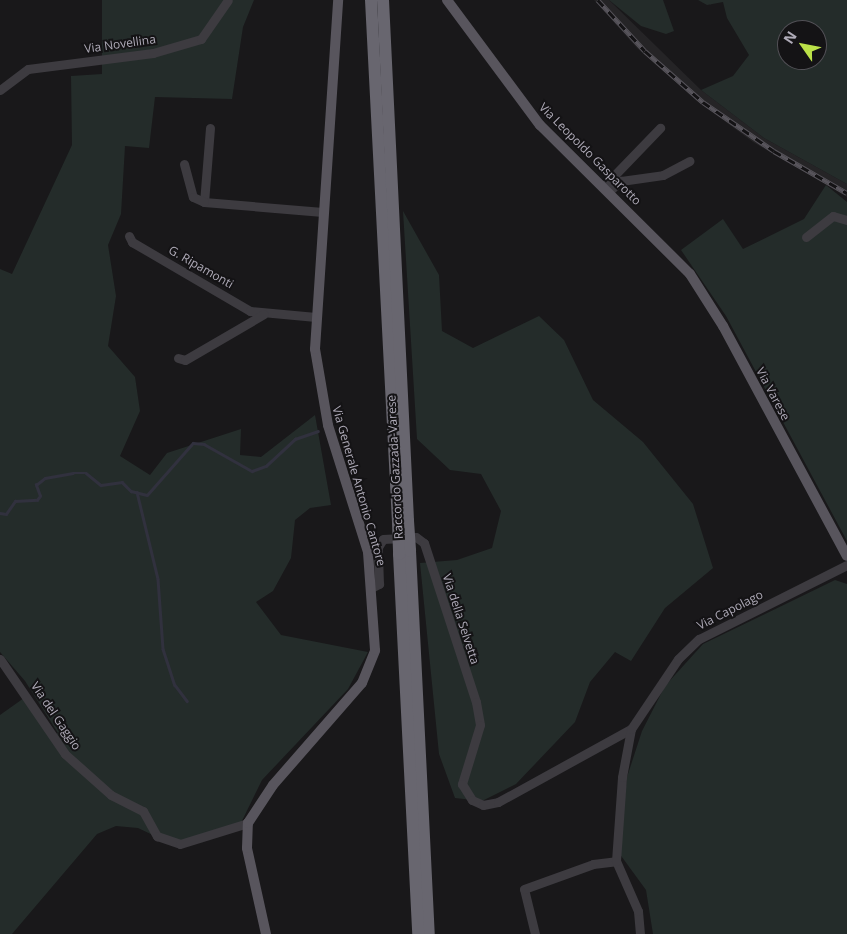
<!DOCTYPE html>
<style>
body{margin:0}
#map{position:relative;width:847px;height:934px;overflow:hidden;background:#19181a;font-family:"Open Sans",sans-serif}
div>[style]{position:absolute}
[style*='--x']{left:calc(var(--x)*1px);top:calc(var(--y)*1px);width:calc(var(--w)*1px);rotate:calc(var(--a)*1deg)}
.built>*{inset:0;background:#252426}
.green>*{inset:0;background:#242c2a}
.stream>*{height:2.5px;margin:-1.25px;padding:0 1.25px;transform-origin:1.25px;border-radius:1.25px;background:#31313e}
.minor>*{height:9px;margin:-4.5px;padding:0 4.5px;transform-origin:4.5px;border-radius:4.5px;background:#3d3b40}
.major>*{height:10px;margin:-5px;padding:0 5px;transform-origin:5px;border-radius:5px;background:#58555d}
.highway>*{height:12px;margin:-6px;padding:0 6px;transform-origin:6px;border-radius:6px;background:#68666f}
.rail>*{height:4.5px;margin-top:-2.25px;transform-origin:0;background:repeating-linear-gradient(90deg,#141315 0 8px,#57545b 0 16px);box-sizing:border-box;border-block:1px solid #57545b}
.highway-bridge>*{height:12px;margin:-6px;padding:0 6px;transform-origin:6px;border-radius:6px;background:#68666f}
span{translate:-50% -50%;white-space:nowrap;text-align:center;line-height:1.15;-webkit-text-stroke:4px #141315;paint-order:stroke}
.street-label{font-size:12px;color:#afabb8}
.north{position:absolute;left:777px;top:20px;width:50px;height:50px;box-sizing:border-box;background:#141315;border:1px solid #525056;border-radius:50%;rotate:303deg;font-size:14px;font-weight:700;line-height:20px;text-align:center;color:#afabb8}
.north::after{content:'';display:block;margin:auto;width:18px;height:22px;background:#bbe148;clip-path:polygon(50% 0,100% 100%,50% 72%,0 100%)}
</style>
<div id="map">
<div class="built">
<div style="clip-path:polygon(594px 0,609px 0,701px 90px,764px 138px,847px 184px,847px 197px,753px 142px,696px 100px,637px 48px)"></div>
</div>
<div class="green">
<div style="clip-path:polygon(102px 0,254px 0,243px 27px,232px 99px,155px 97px,149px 148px,125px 146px,121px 214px,108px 245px,116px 296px,108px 346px,135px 377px,140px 411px,120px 456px,150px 475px,167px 453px,241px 429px,240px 455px,261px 457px,315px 415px,331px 505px,310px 508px,295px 520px,291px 558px,273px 591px,256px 602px,281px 635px,368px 652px,348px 689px,262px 780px,237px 831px,176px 846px,138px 828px,116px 826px,97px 834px,12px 934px,0 934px,0 715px,24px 698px,51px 737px,58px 733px,25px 681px,0 652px,0 269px,12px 274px,72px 145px,71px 76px,102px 74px)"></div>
<div style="clip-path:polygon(609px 0,663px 0,674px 31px,666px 34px,641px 26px)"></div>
<div style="clip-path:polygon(evenodd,698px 0,847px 0,847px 184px,764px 138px,701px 90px,733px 76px,749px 55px,727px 18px,723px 2px,707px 5px,698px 0,787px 30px,817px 30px,817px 60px,787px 60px,787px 30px)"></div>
<div style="clip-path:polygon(826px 185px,847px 202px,847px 541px,726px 316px,681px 250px,723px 219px,743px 249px,804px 219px)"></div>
<div style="clip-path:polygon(403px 211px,439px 275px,442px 331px,473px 348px,539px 316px,564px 340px,593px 400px,643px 442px,693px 504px,713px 568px,665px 608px,631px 661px,615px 652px,590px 682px,575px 722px,516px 784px,482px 801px,455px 798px,439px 754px,420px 563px,457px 560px,492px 548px,501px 511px,481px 474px,450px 470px,417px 439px)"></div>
<div style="clip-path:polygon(835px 580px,847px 584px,847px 934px,653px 934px,646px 890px,619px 853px,627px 777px,642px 731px,665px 686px,703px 644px)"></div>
</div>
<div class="stream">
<div style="--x:137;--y:492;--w:89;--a:76.4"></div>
<div style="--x:158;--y:579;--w:70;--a:85.9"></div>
<div style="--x:163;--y:649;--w:38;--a:72"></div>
<div style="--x:175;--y:685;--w:20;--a:53"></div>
<div style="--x:0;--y:513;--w:6;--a:9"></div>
<div style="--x:6;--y:514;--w:16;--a:-55"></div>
<div style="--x:15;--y:501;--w:22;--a:-3"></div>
<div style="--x:37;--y:500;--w:5;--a:-53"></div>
<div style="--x:40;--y:496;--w:12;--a:-110"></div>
<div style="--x:36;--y:485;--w:11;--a:-38"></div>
<div style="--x:45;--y:478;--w:28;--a:-10"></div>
<div style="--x:73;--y:473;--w:13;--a:0"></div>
<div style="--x:86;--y:473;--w:19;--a:39"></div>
<div style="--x:101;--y:485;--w:21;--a:-8"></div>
<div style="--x:122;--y:482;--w:13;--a:45"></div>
<div style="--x:131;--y:491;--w:16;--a:14"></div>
<div style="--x:147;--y:495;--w:69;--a:-48.5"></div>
<div style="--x:193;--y:443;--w:11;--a:5"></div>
<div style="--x:204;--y:444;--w:55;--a:29.4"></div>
<div style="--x:252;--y:471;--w:15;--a:-20"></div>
<div style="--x:266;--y:466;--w:40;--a:-43"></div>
<div style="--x:295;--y:439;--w:24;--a:-19"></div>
</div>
<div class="minor">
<div style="--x:0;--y:90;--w:35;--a:-37"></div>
<div style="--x:28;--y:69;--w:126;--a:-7.3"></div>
<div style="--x:153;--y:53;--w:50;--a:-16.3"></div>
<div style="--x:201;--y:39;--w:47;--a:-55.3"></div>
<div style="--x:210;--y:128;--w:74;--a:94.6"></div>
<div style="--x:204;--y:202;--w:119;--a:4.8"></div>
<div style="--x:184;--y:164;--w:34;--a:75"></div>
<div style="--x:193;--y:197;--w:12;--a:24"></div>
<div style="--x:604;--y:186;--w:81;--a:-46"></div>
<div style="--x:609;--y:191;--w:16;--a:-40"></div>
<div style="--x:621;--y:181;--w:42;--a:-8.1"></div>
<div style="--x:663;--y:175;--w:30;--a:-28"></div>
<div style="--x:129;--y:236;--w:7;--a:63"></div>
<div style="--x:132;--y:242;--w:137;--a:30.3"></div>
<div style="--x:250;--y:311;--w:66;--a:5.2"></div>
<div style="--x:806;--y:237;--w:34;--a:-38"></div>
<div style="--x:833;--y:216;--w:15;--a:16"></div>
<div style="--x:178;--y:358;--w:7;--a:16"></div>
<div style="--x:185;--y:360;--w:91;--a:-30.2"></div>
<div style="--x:373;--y:587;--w:7;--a:-27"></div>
<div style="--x:379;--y:584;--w:37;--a:-92"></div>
<div style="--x:378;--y:547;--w:9;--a:-58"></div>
<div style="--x:383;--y:539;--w:33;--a:-3"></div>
<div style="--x:416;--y:537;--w:10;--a:37"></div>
<div style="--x:424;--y:543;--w:167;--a:71.9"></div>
<div style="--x:476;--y:702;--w:23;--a:80"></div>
<div style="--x:480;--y:725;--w:62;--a:107"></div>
<div style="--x:462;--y:784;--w:19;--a:58"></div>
<div style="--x:472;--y:800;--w:12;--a:24"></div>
<div style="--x:483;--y:805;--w:15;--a:-11"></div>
<div style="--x:498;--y:802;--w:152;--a:-28.8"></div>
<div style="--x:0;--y:659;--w:115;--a:55.6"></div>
<div style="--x:65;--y:754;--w:62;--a:41.7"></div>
<div style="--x:111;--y:795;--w:36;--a:27"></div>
<div style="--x:143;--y:811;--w:29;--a:61"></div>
<div style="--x:157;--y:836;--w:24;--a:19"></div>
<div style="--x:180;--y:844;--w:71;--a:-17.2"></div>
<div style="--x:535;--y:934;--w:46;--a:-103.7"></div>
<div style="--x:524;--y:889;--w:73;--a:-19.9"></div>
<div style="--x:593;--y:864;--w:23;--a:-7"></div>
<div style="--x:640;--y:934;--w:23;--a:-95"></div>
<div style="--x:638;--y:911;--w:55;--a:-113.7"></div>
<div style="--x:616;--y:861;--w:84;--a:-85.9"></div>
<div style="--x:622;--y:777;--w:49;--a:-79.4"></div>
<div style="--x:631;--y:729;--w:84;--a:-56.1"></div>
<div style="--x:678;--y:659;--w:29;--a:-44"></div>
<div style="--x:699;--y:639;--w:165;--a:-26.6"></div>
</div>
<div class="major">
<div style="--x:447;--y:0;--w:156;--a:53.4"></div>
<div style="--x:540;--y:125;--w:211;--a:44.8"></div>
<div style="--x:690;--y:274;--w:62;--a:57.6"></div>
<div style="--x:723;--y:326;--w:261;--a:61.7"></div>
<div style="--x:266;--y:934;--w:88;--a:-102.5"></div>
<div style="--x:247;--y:848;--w:25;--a:-88"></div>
<div style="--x:248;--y:823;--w:45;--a:-56.7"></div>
<div style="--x:273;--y:785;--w:135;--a:-48.9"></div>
<div style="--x:362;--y:683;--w:35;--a:-68"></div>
<div style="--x:375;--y:650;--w:98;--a:-94.1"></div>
<div style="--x:368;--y:552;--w:133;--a:-107.5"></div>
<div style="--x:328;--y:425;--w:77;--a:-99.7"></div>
<div style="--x:315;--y:349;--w:350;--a:-86.2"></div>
</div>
<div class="highway">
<div style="--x:371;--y:0;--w:523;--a:87.04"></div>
<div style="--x:383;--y:0;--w:522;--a:87.25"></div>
<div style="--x:410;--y:551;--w:383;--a:87.2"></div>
<div style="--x:399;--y:554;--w:380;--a:87.1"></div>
</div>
<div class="rail">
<div style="--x:598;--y:0;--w:69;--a:47.3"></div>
<div style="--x:645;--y:51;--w:77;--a:41.3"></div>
<div style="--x:703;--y:102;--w:86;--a:34.6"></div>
<div style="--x:774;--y:151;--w:84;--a:29.9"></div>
</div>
<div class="highway-bridge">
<div style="--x:408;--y:521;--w:30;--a:86"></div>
<div style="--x:398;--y:522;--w:32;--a:88"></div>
</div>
<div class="street-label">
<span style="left:120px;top:44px;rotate:-8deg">Via Novellina</span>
<span style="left:590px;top:154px;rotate:45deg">Via Leopoldo Gasparotto</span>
<span style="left:201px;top:267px;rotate:30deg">G. Ripamonti</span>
<span style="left:773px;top:394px;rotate:62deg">Via Varese</span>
<span style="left:395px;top:467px;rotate:-93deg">Raccordo Gazzada-Varese</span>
<span style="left:359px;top:486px;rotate:74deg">Via Generale Antonio Cantore</span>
<span style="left:730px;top:610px;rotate:-27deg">Via Capolago</span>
<span style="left:461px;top:619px;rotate:72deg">Via della Selvetta</span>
<span style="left:56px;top:716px;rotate:56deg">Via del Gaggio</span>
</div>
<div class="north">N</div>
</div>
